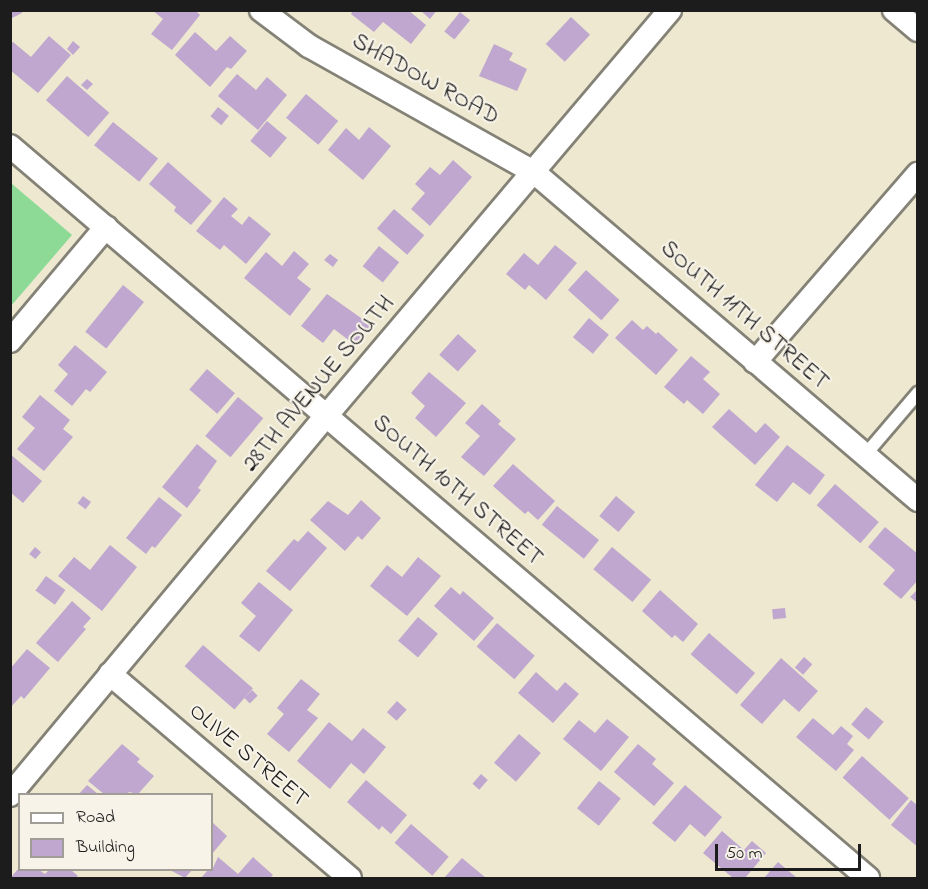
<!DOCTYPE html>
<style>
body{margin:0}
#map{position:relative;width:928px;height:889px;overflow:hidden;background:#ede8cf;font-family:"Indie Flower",sans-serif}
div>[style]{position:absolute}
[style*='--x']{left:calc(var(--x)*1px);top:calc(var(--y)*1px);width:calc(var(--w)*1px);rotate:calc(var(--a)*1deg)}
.green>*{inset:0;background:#8dda97}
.building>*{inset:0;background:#bfa7cf;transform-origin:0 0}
.roads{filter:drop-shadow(2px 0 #848276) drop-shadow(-2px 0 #848276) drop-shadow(0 2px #848276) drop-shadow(0 -2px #848276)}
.lane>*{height:12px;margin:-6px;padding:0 6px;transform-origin:6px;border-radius:6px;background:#fff}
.street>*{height:22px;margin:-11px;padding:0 11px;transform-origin:11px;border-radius:11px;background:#fff}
span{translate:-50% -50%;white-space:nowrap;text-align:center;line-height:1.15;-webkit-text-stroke:4.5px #f7f3e8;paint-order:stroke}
.street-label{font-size:24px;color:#1c1c1c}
.frame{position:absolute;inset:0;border:12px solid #1c1c1c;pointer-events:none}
.legend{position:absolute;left:18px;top:793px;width:195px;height:78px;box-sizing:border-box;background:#f7f3e8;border:2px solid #9f9d96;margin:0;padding:8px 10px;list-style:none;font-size:18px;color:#1c1c1c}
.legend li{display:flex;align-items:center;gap:12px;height:30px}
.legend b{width:30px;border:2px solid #9f9d96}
.scale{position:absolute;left:715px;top:844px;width:146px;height:27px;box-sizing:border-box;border:3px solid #1c1c1c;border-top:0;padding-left:8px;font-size:18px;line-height:21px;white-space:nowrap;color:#1c1c1c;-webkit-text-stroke:4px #f7f3e8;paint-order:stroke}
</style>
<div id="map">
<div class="green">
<div style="clip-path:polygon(11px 183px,72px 235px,11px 306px)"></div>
</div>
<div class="building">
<div style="clip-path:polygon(10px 10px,21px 10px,22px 13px,10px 19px)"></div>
<div style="clip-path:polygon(152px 10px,195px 10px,200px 15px,172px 50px,151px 34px,163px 19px)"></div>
<div style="clip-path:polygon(353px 10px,408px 10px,426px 25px,411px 44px,383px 22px,374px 32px,351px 14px)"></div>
<div style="clip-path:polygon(420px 10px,437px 10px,430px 19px)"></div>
<div style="left:460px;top:12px;width:13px;height:25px;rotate:39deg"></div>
<div style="left:571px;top:17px;width:26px;height:37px;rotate:43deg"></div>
<div style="clip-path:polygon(195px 32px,216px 51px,230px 36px,247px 51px,231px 69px,227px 67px,210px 87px,175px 55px)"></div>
<div style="clip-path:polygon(49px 36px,71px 55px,38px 93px,10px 70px,10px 44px,13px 42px,31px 57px)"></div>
<div style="clip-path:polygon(73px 41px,80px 47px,73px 55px,67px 49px)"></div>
<div style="clip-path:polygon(494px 44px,513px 53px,509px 60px,527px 69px,517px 91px,479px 76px)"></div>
<div style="clip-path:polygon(237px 74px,256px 90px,267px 77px,287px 95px,258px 130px,218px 96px)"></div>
<div style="left:67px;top:76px;width:56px;height:32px;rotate:41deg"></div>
<div style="clip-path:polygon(87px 79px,93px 84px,87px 90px,81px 85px)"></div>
<div style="left:306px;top:94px;width:42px;height:31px;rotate:40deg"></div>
<div style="left:218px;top:107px;width:14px;height:12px;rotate:39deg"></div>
<div style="left:267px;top:121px;width:26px;height:26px;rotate:40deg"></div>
<div style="left:113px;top:122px;width:58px;height:30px;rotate:39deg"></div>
<div style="clip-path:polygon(369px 127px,391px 146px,363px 180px,328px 150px,346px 128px,359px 140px)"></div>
<div style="clip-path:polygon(453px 160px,472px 177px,430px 226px,411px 209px,425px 193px,415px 184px,430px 167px,440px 175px)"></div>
<div style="clip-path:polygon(168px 162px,212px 201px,191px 225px,174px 211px,176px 207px,149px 184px)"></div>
<div style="clip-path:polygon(224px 197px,238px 209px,231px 216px,242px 225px,249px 216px,271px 234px,246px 264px,224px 245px,220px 250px,196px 231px)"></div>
<div style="left:394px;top:209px;width:40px;height:26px;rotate:41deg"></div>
<div style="clip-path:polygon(555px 245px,577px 263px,546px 300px,529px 285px,525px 290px,506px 274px,524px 253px,538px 265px)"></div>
<div style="left:379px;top:246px;width:26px;height:26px;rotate:39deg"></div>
<div style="clip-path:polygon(294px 251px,309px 264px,297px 278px,311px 289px,290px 316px,244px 278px,266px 252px,282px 266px)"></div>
<div style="clip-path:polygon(330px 254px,338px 260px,333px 267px,324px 260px)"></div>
<div style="left:586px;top:270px;width:45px;height:27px;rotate:42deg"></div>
<div style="left:123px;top:285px;width:27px;height:60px;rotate:39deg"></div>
<div style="clip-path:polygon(327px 294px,371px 325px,355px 345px,334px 329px,323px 343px,301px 326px)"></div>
<div style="left:589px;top:318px;width:26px;height:25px;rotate:40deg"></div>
<div style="clip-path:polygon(632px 320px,643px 330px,647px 326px,656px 334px,658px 332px,678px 350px,656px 375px,615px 338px)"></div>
<div style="left:458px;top:334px;width:25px;height:28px;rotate:42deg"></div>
<div style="clip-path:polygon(75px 345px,107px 372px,90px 392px,86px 389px,72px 406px,54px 391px,68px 374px,58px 365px)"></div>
<div style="clip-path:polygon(691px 356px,710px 372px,703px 379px,720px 394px,703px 414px,687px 400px,684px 404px,664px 387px)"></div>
<div style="left:207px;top:369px;width:37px;height:27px;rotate:41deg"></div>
<div style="clip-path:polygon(429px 372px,466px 403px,436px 437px,415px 418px,425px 406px,411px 393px)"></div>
<div style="clip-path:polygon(40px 395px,70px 420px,63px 429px,73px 437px,44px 471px,17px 449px,35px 428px,22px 417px)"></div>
<div style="left:238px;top:397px;width:33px;height:51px;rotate:40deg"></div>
<div style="clip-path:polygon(482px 404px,501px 421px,498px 424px,516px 439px,484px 476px,461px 457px,480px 436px,465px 423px)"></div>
<div style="clip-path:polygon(729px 409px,756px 433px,765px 423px,780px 437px,755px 465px,712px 427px)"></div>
<div style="clip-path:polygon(197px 444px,217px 461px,198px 488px,201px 490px,187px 508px,162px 487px)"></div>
<div style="clip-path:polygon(787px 445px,825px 475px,810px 495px,793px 482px,777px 502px,755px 485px)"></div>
<div style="clip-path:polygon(10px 454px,42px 481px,23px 503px,10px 492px)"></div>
<div style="clip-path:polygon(513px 464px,555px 501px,538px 520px,528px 511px,525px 514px,493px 486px)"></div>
<div style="left:835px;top:484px;width:58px;height:28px;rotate:41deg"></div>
<div style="left:83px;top:496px;width:10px;height:9px;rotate:37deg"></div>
<div style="left:616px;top:496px;width:25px;height:26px;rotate:40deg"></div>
<div style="clip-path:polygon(159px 497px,182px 515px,155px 548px,152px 546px,146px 554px,126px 538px)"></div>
<div style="clip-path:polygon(361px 500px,381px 518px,362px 540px,358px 536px,345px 551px,310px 520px,328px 501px,348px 515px)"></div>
<div style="left:557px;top:506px;width:54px;height:24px;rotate:39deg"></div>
<div style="clip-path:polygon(885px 527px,918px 554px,918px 580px,901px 599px,883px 584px,895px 570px,868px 547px)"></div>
<div style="clip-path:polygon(308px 531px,327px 548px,290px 591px,266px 571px,294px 539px,298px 542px)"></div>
<div style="clip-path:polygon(110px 545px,137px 567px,102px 611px,58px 576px,74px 557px,90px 570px)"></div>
<div style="left:35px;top:547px;width:8px;height:9px;rotate:40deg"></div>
<div style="left:612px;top:547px;width:51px;height:29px;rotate:40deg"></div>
<div style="clip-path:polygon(418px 557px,441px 576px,407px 616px,370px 586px,387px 565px,402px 577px)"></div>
<div style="left:46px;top:576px;width:24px;height:18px;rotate:36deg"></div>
<div style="clip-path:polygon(259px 582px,293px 610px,259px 652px,239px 636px,256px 616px,241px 603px)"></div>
<div style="clip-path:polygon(451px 587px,460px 595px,463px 591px,494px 618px,474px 641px,434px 606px)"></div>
<div style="clip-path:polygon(918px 589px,918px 603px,910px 597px)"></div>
<div style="clip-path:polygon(660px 590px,698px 624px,683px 642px,675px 635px,672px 638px,642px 611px)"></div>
<div style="clip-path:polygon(72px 601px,91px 618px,83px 627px,86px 629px,58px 662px,36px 643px)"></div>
<div style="left:785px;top:608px;width:10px;height:13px;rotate:84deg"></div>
<div style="left:418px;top:617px;width:26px;height:31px;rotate:40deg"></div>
<div style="left:497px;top:623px;width:50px;height:31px;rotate:41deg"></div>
<div style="left:709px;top:633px;width:61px;height:28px;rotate:41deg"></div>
<div style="left:203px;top:645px;width:66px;height:28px;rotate:41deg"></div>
<div style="clip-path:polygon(27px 649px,50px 668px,24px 699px,21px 696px,10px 708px,10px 669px)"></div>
<div style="left:804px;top:657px;width:11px;height:14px;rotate:41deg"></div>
<div style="clip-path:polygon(781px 658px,818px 691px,799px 712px,784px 699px,762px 724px,740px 705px)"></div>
<div style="clip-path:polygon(536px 672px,557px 691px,565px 682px,579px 694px,553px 723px,518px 693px)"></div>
<div style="clip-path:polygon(301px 679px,320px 694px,307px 710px,318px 718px,289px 752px,267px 734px,284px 714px,277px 708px)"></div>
<div style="left:252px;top:690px;width:8px;height:11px;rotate:45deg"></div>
<div style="left:397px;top:701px;width:13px;height:15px;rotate:42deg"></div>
<div style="left:866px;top:707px;width:23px;height:23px;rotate:40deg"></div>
<div style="clip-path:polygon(813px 718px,833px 735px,841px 726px,853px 736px,847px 744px,854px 750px,836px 771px,796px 737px)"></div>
<div style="clip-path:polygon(607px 719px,629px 737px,601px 771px,563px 739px,579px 720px,595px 733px)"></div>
<div style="clip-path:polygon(329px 722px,352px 741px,363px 728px,386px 747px,364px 774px,351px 763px,330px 789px,297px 761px)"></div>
<div style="left:519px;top:734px;width:29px;height:38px;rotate:41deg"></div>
<div style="clip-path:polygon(122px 744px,140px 759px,137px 762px,154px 776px,138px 794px,129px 792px,127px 794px,104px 794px,88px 781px)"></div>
<div style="clip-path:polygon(638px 744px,656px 759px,652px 764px,674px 783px,654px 806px,614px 772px)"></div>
<div style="left:862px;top:756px;width:63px;height:29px;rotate:42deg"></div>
<div style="left:481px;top:774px;width:9px;height:13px;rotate:41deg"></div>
<div style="clip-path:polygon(366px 780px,407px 815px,391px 834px,382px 826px,379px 830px,347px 802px)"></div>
<div style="left:599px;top:781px;width:28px;height:35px;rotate:39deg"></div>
<div style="clip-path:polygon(87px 785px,98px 794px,79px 794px)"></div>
<div style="clip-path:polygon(685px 785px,722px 817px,705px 837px,690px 824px,675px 842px,652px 823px)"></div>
<div style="clip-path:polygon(911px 800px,918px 806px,918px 847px,891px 825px)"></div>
<div style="clip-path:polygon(212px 822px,227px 836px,212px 854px)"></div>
<div style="left:411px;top:824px;width:50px;height:25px;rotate:41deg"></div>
<div style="clip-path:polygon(722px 831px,744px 850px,752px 841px,766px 853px,745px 878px,733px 878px,703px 853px)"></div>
<div style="clip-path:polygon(218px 857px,238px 874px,253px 857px,273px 875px,270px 878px,203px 878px,202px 877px,208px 870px,212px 870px)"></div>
<div style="clip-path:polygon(462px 858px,486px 878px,444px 878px)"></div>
<div style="clip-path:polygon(778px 862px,797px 878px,764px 878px)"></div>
<div style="clip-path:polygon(20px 867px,20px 870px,39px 870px,45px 874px,49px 870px,71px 870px,78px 876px,75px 878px,10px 878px)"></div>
<div style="clip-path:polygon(170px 870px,192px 870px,185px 878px)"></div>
</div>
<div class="roads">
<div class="lane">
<div style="--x:865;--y:455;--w:82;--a:-49.5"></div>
</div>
<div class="street">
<div style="--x:261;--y:10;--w:60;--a:36.9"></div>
<div style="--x:309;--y:46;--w:259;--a:29.3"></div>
<div style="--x:535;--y:173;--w:504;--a:40.49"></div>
<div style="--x:894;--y:10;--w:31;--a:40"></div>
<div style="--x:10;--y:146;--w:1128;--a:40.47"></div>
<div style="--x:10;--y:341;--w:149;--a:-49.9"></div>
<div style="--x:755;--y:362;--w:249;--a:-49.1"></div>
<div style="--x:110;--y:674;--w:315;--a:40.4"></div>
<div style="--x:10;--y:795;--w:495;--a:-50.2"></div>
<div style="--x:327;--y:415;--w:531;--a:-49.74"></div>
</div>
</div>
<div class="street-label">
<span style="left:425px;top:80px;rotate:29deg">SHADOW ROAD</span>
<span style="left:744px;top:316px;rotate:41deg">SOUTH 11TH STREET</span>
<span style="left:319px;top:384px;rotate:-50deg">28TH AVENUE SOUTH</span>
<span style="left:457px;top:491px;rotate:41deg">SOUTH 10TH STREET</span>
<span style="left:248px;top:756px;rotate:40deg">OLIVE STREET</span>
</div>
<div class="frame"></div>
<ul class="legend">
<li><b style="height:8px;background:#fff"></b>Road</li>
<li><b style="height:16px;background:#bfa7cf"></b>Building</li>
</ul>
<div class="scale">50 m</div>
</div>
